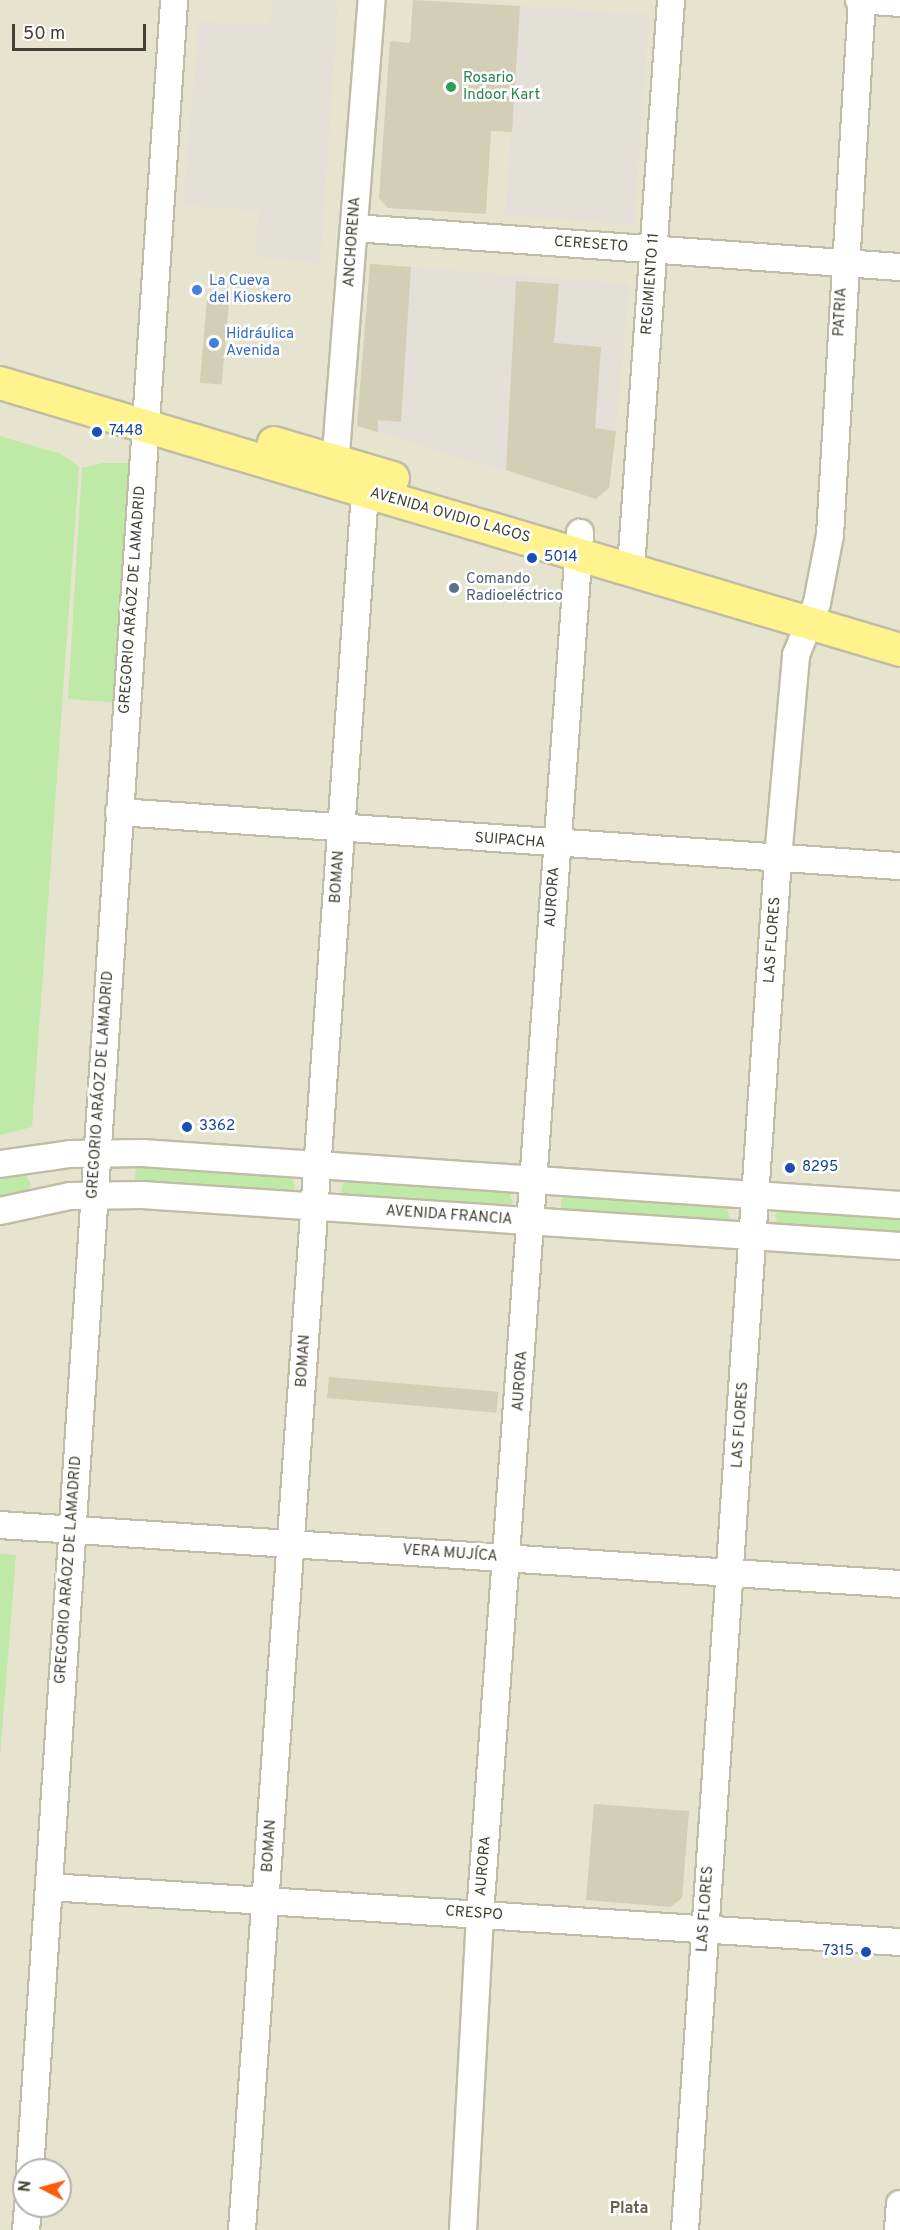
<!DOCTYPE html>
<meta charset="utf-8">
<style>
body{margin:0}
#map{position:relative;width:900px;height:2230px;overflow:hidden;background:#f2f0e1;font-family:Overpass,sans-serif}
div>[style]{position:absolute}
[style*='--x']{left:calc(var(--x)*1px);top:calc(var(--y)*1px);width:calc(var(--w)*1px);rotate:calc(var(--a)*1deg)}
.residential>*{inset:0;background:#e6e3cf}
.industrial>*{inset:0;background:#e3e0d7;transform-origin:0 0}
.green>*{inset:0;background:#bfe9a7}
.building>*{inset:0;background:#d3ceb6;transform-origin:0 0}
.roads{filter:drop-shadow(2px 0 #c0bca6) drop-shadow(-2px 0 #c0bca6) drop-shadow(0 2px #c0bca6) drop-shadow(0 -2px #c0bca6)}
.minor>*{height:26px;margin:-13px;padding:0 13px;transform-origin:13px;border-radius:13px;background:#fff}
.major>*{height:32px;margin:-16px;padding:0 16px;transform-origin:16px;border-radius:16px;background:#fff38d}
.dots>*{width:16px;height:16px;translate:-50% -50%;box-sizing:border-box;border:3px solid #fff;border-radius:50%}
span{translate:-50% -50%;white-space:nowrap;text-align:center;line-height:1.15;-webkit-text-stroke:5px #fff;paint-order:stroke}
.leisure-label{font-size:15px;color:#27864d}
.left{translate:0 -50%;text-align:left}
.street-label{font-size:15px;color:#433f32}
.shop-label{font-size:15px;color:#366cbe}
.transit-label{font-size:15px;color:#164399}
.right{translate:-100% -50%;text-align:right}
.service-label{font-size:15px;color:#4e5e75}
.neighbourhood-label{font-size:16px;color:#666048;font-weight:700}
.north{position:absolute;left:12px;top:2158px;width:60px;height:60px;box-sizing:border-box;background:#fff;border:2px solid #b4b2ad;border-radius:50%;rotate:276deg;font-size:16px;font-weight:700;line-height:24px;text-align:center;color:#433f32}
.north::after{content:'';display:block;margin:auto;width:21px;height:27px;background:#ff5c0b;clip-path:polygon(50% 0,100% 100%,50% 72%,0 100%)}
.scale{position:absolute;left:12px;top:24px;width:134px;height:27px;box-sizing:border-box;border:3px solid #433f32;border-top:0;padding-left:8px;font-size:18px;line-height:21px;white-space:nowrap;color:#433f32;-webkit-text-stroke:4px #fff;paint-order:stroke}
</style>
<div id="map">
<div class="residential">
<div style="clip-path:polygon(evenodd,0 0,900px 0,900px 2230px,0 2230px,0 0,24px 2170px,60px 2170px,60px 2206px,24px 2206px,24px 2170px)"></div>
</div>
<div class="industrial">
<div style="clip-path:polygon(273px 0,332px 0,338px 7px,320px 263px,255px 256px,259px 211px,183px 205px,199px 22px,270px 25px)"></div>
<div style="left:520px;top:6px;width:129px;height:210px;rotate:4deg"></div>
<div style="clip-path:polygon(370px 264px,629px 284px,616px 431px,562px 424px,560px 488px,357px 426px)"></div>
</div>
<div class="green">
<div style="clip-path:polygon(0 436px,61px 454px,79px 467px,32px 1127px,0 1135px)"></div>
<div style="clip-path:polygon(103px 463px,127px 463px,135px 472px,120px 703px,68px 699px,82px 468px)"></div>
<div style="clip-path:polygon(136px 1164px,290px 1173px,295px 1188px,292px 1193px,135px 1182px)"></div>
<div style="clip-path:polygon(24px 1172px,31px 1184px,28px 1191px,0 1202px,0 1174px)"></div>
<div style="clip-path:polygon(345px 1178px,507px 1188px,513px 1202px,510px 1207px,348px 1200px,341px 1190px)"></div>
<div style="clip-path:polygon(562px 1193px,725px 1203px,730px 1218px,727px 1223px,561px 1211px)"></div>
<div style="clip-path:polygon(785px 1207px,900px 1214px,900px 1240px,779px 1228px,775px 1215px)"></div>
<div style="clip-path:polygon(0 1554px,16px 1555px,0 1757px)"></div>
</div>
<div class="building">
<div style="clip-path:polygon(413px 0,520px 6px,512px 132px,491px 131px,486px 214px,388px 208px,379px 198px,390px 41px,410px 43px)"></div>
<div style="clip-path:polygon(370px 264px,411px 267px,401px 422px,378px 420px,378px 432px,357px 426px)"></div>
<div style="clip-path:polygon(516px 281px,559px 284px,554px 343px,601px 347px,595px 428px,616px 431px,609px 488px,596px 499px,506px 470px)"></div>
<div style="left:207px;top:300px;width:22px;height:83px;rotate:5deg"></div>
<div style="left:329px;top:1377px;width:170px;height:21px;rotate:5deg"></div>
<div style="clip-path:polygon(594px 1804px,689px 1811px,682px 1898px,670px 1907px,586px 1900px)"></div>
</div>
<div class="roads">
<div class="minor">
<div style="--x:859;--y:0;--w:41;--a:4.2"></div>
<div style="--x:354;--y:228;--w:547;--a:4.09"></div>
<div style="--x:334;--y:478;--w:480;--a:-85.5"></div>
<div style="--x:631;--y:568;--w:569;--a:-85.97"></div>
<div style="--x:119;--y:812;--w:783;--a:3.96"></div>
<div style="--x:0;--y:1164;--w:71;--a:-8.1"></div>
<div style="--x:70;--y:1154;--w:72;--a:-0.8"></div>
<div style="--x:142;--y:1153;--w:760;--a:3.92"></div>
<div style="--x:0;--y:1211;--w:72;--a:-12.1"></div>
<div style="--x:70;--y:1196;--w:72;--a:-0.8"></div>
<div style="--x:142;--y:1195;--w:760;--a:3.85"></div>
<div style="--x:0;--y:1525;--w:902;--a:3.75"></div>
<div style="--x:49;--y:1887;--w:853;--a:3.7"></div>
<div style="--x:30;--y:2170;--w:2175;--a:-86.2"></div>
<div style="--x:26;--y:2230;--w:24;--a:-85"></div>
<div style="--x:242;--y:2230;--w:1741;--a:-85.95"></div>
<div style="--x:463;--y:2230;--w:315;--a:-86.9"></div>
<div style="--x:480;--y:1915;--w:1386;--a:-85.86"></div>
<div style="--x:685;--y:2230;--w:1375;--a:-86.12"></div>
<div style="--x:778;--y:858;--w:204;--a:-84.9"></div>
<div style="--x:796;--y:655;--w:56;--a:-68"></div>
<div style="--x:817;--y:603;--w:69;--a:-79.2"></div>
<div style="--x:830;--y:535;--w:536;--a:-86.58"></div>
<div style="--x:898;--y:2230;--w:26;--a:-86"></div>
</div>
<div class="major">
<div style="--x:0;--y:383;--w:939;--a:16.52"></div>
<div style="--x:274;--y:443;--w:124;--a:16.4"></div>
</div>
</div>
<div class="dots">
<div style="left:451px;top:87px;background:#2e9e5b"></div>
<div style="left:197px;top:290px;background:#3f7fe0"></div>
<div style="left:214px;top:343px;background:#3f7fe0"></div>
<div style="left:97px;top:432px;background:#1a4fb4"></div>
<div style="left:532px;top:558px;background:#1a4fb4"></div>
<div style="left:454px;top:588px;background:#5c6f8a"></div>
<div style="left:187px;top:1127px;background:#1a4fb4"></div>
<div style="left:790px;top:1168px;background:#1a4fb4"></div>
<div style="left:866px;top:1952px;background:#1a4fb4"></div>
</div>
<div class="leisure-label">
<span class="left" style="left:463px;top:87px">Rosario<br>Indoor Kart</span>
</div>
<div class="street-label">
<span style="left:353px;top:242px;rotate:-86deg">ANCHORENA</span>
<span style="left:591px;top:245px;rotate:4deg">CERESETO</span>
<span style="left:651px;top:284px;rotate:-86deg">REGIMIENTO 11</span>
<span style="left:841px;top:312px;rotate:-87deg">PATRIA</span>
<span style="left:450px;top:516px;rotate:16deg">AVENIDA OVIDIO LAGOS</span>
<span style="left:133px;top:600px;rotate:-86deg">GREGORIO ARÁOZ DE LAMADRID</span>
<span style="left:510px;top:841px;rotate:4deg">SUIPACHA</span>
<span style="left:338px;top:877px;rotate:-86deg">BOMAN</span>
<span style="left:553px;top:897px;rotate:-86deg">AURORA</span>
<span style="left:773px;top:940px;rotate:-86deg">LAS FLORES</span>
<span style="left:101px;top:1085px;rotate:-86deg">GREGORIO ARÁOZ DE LAMADRID</span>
<span style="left:449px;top:1216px;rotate:4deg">AVENIDA FRANCIA</span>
<span style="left:304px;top:1361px;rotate:-86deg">BOMAN</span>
<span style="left:521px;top:1381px;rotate:-86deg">AURORA</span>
<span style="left:741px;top:1425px;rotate:-86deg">LAS FLORES</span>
<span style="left:450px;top:1554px;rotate:4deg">VERA MUJÍCA</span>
<span style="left:69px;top:1570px;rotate:-86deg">GREGORIO ARÁOZ DE LAMADRID</span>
<span style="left:270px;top:1846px;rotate:-86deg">BOMAN</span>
<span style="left:484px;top:1866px;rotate:-85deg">AURORA</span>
<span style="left:706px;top:1909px;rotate:-86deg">LAS FLORES</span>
<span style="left:474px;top:1914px;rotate:4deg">CRESPO</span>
</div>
<div class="shop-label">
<span class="left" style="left:209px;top:290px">La Cueva<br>del Kioskero</span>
<span class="left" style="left:226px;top:343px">Hidráulica<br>Avenida</span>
</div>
<div class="transit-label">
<span class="left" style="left:109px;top:432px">7448</span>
<span class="left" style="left:544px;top:558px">5014</span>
<span class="left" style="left:199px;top:1127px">3362</span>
<span class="left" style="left:802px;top:1168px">8295</span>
<span class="right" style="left:854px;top:1952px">7315</span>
</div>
<div class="service-label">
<span class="left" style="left:466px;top:588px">Comando<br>Radioeléctrico</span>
</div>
<div class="neighbourhood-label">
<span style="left:629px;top:2209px">Plata</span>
</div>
<div class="north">N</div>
<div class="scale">50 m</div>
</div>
